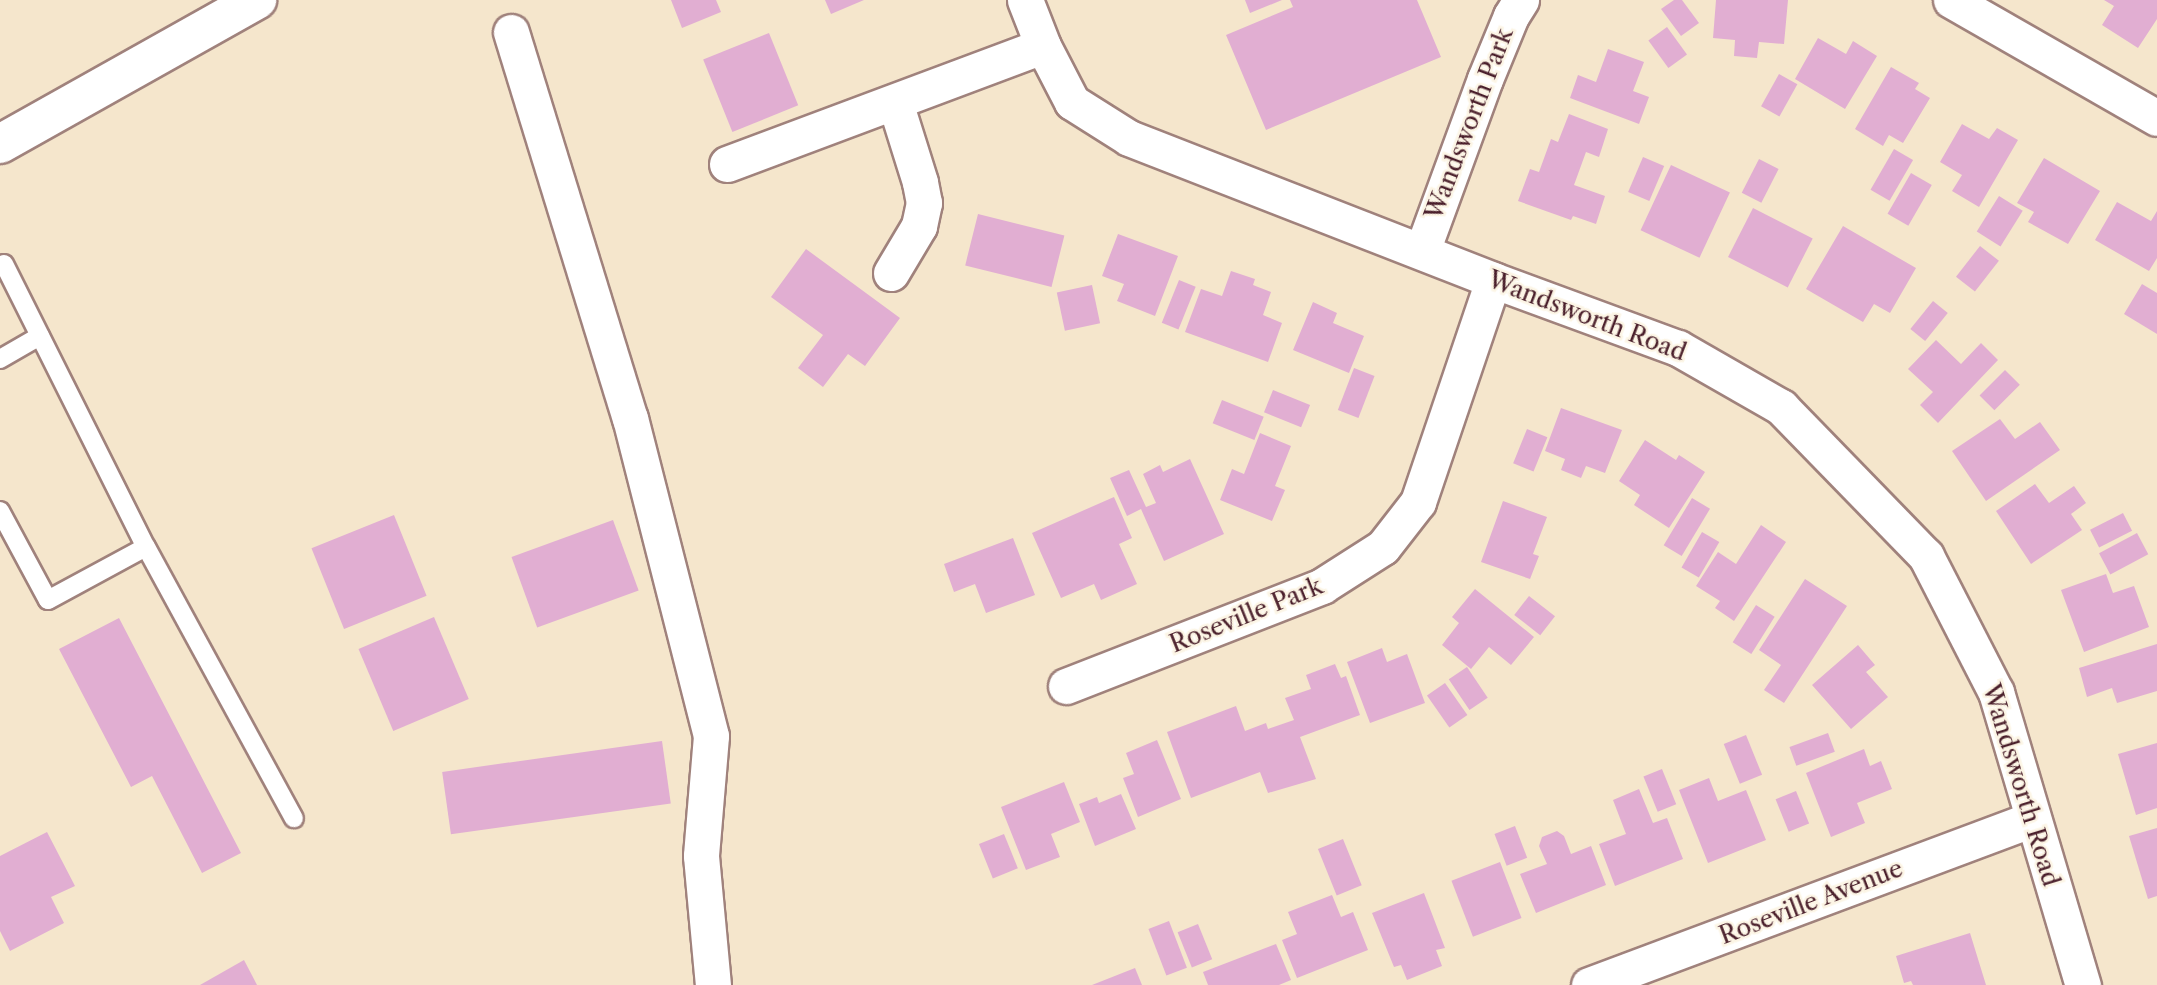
<!DOCTYPE html>
<style>
body{margin:0}
#map{position:relative;width:2157px;height:985px;overflow:hidden;background:#f5e6cc;font-family:"Libre Caslon Text",serif}
div>[style]{position:absolute}
[style*='--x']{left:calc(var(--x)*1px);top:calc(var(--y)*1px);width:calc(var(--w)*1px);rotate:calc(var(--a)*1deg)}
.building>*{inset:0;background:#e1aed2;transform-origin:0 0}
.roads{filter:drop-shadow(2px 0 #a0827c) drop-shadow(-2px 0 #a0827c) drop-shadow(0 2px #a0827c) drop-shadow(0 -2px #a0827c)}
.service>*{height:18px;margin:-9px;padding:0 9px;transform-origin:9px;border-radius:9px;background:#fff}
.minor>*{height:35px;margin:-17.5px;padding:0 17.5px;transform-origin:17.5px;border-radius:17.5px;background:#fff}
.secondary>*{height:38px;margin:-19px;padding:0 19px;transform-origin:19px;border-radius:19px;background:#fff}
span{translate:-50% -50%;white-space:nowrap;text-align:center;line-height:1.15;-webkit-text-stroke:5px #fcf5e5;paint-order:stroke}
.street-label{font-size:24px;color:#4a1f2b}
</style>
<div id="map">
<div class="building">
<div style="clip-path:polygon(671px 0,716px 0,721px 12px,682px 28px)"></div>
<div style="clip-path:polygon(825px 0,864px 0,831px 14px)"></div>
<div style="clip-path:polygon(1245px 0,1282px 0,1250px 13px)"></div>
<div style="clip-path:polygon(1290px 0,1417px 0,1441px 57px,1266px 130px,1226px 35px,1293px 7px)"></div>
<div style="clip-path:polygon(1674px 0,1682px 0,1699px 23px,1681px 36px,1661px 9px)"></div>
<div style="clip-path:polygon(1716px 0,1788px 0,1784px 44px,1759px 42px,1757px 58px,1734px 56px,1735px 40px,1713px 38px)"></div>
<div style="clip-path:polygon(2104px 0,2157px 0,2157px 19px,2138px 48px,2102px 25px,2114px 6px)"></div>
<div style="left:1667px;top:27px;width:34px;height:23px;rotate:54deg"></div>
<div style="left:769px;top:33px;width:78px;height:71px;rotate:68deg"></div>
<div style="clip-path:polygon(1818px 38px,1846px 54px,1853px 41px,1877px 56px,1845px 109px,1795px 79px)"></div>
<div style="clip-path:polygon(1608px 49px,1644px 62px,1633px 91px,1649px 97px,1639px 124px,1570px 98px,1578px 75px,1596px 82px)"></div>
<div style="clip-path:polygon(1891px 67px,1919px 83px,1915px 89px,1930px 98px,1903px 143px,1889px 135px,1883px 146px,1855px 129px)"></div>
<div style="left:1779px;top:74px;width:21px;height:37px;rotate:29deg"></div>
<div style="clip-path:polygon(1569px 114px,1608px 129px,1599px 157px,1586px 152px,1574px 185px,1605px 196px,1596px 224px,1573px 216px,1571px 220px,1518px 201px,1530px 169px,1539px 172px,1551px 139px,1558px 142px)"></div>
<div style="clip-path:polygon(1962px 124px,1989px 139px,1997px 128px,2018px 140px,1979px 207px,1952px 191px,1962px 175px,1940px 162px)"></div>
<div style="left:1894px;top:149px;width:22px;height:47px;rotate:30deg"></div>
<div style="left:1643px;top:157px;width:23px;height:38px;rotate:23deg"></div>
<div style="clip-path:polygon(2044px 158px,2100px 191px,2068px 244px,2028px 222px,2034px 212px,2017px 203px)"></div>
<div style="left:1759px;top:159px;width:22px;height:38px;rotate:27deg"></div>
<div style="left:1671px;top:165px;width:65px;height:72px;rotate:25deg"></div>
<div style="left:1911px;top:173px;width:24px;height:47px;rotate:30deg"></div>
<div style="left:1999px;top:196px;width:28px;height:42px;rotate:32deg"></div>
<div style="clip-path:polygon(2117px 202px,2151px 221px,2157px 211px,2157px 258px,2149px 271px,2095px 240px)"></div>
<div style="left:1753px;top:208px;width:67px;height:55px;rotate:27deg"></div>
<div style="left:978px;top:214px;width:89px;height:53px;rotate:14deg"></div>
<div style="clip-path:polygon(1843px 226px,1916px 268px,1890px 313px,1874px 304px,1863px 322px,1806px 289px)"></div>
<div style="clip-path:polygon(1118px 234px,1178px 256px,1155px 316px,1117px 301px,1124px 284px,1102px 276px)"></div>
<div style="left:1980px;top:246px;width:24px;height:39px;rotate:38deg"></div>
<div style="clip-path:polygon(806px 249px,900px 318px,865px 366px,848px 354px,823px 387px,798px 368px,823px 335px,771px 297px)"></div>
<div style="clip-path:polygon(1231px 271px,1255px 279px,1253px 285px,1271px 292px,1263px 315px,1282px 323px,1268px 362px,1185px 332px,1201px 289px,1222px 296px)"></div>
<div style="left:1179px;top:280px;width:18px;height:46px;rotate:22deg"></div>
<div style="clip-path:polygon(2142px 284px,2157px 293px,2157px 334px,2124px 314px)"></div>
<div style="left:1092px;top:285px;width:39px;height:36px;rotate:78deg"></div>
<div style="left:1933px;top:301px;width:19px;height:36px;rotate:39deg"></div>
<div style="clip-path:polygon(1313px 302px,1337px 313px,1333px 323px,1364px 336px,1349px 373px,1293px 350px)"></div>
<div style="clip-path:polygon(1936px 340px,1961px 364px,1981px 343px,1998px 360px,1938px 423px,1920px 405px,1933px 392px,1908px 369px)"></div>
<div style="left:1354px;top:368px;width:22px;height:45px;rotate:21deg"></div>
<div style="left:2005px;top:370px;width:21px;height:36px;rotate:45deg"></div>
<div style="left:1273px;top:390px;width:40px;height:24px;rotate:22deg"></div>
<div style="left:1222px;top:400px;width:45px;height:25px;rotate:22deg"></div>
<div style="clip-path:polygon(1561px 408px,1622px 430px,1605px 473px,1586px 466px,1581px 478px,1561px 470px,1565px 459px,1545px 451px)"></div>
<div style="clip-path:polygon(2000px 419px,2015px 439px,2040px 422px,2060px 450px,1986px 501px,1952px 451px)"></div>
<div style="left:1527px;top:429px;width:22px;height:37px;rotate:22deg"></div>
<div style="clip-path:polygon(1260px 433px,1291px 446px,1275px 486px,1285px 490px,1272px 521px,1220px 500px,1232px 469px,1244px 474px)"></div>
<div style="clip-path:polygon(1645px 440px,1676px 460px,1679px 455px,1705px 472px,1669px 528px,1634px 505px,1640px 495px,1619px 481px)"></div>
<div style="clip-path:polygon(1190px 459px,1224px 534px,1164px 561px,1141px 509px,1127px 516px,1110px 478px,1129px 470px,1146px 507px,1156px 503px,1143px 474px,1160px 465px,1163px 472px)"></div>
<div style="clip-path:polygon(2035px 484px,2049px 503px,2074px 486px,2086px 503px,2071px 514px,2082px 530px,2031px 564px,1996px 511px)"></div>
<div style="clip-path:polygon(1114px 497px,1132px 538px,1119px 544px,1137px 584px,1101px 600px,1094px 584px,1061px 598px,1032px 533px)"></div>
<div style="left:1692px;top:498px;width:21px;height:55px;rotate:31deg"></div>
<div style="clip-path:polygon(1503px 501px,1547px 517px,1533px 554px,1539px 556px,1530px 579px,1481px 562px)"></div>
<div style="left:2123px;top:513px;width:20px;height:37px;rotate:63deg"></div>
<div style="left:394px;top:515px;width:87px;height:89px;rotate:68deg"></div>
<div style="left:613px;top:520px;width:75px;height:108px;rotate:70deg"></div>
<div style="clip-path:polygon(1761px 525px,1786px 542px,1734px 621px,1715px 608px,1720px 601px,1696px 586px,1718px 552px,1736px 564px)"></div>
<div style="left:1702px;top:532px;width:20px;height:41px;rotate:30deg"></div>
<div style="left:2137px;top:533px;width:24px;height:43px;rotate:62deg"></div>
<div style="clip-path:polygon(1013px 538px,1035px 595px,986px 613px,975px 584px,954px 592px,944px 564px)"></div>
<div style="clip-path:polygon(2106px 574px,2113px 593px,2134px 586px,2149px 627px,2084px 652px,2061px 590px)"></div>
<div style="clip-path:polygon(1805px 579px,1847px 606px,1784px 703px,1764px 690px,1781px 665px,1759px 650px)"></div>
<div style="clip-path:polygon(1475px 589px,1534px 637px,1511px 665px,1489px 647px,1471px 669px,1442px 645px,1459px 623px,1452px 617px)"></div>
<div style="left:1529px;top:596px;width:33px;height:24px;rotate:38deg"></div>
<div style="left:1756px;top:605px;width:22px;height:44px;rotate:32deg"></div>
<div style="left:434px;top:617px;width:89px;height:82px;rotate:67deg"></div>
<div style="clip-path:polygon(119px 618px,241px 853px,202px 873px,152px 776px,131px 787px,59px 649px)"></div>
<div style="clip-path:polygon(2157px 644px,2157px 691px,2117px 703px,2112px 688px,2087px 697px,2079px 668px)"></div>
<div style="clip-path:polygon(1858px 645px,1875px 665px,1866px 672px,1888px 697px,1851px 729px,1812px 685px)"></div>
<div style="clip-path:polygon(1382px 648px,1387px 662px,1407px 654px,1425px 703px,1370px 723px,1347px 662px)"></div>
<div style="clip-path:polygon(1335px 664px,1341px 678px,1346px 676px,1360px 715px,1300px 737px,1316px 779px,1268px 793px,1260px 772px,1191px 798px,1167px 732px,1236px 706px,1245px 731px,1266px 723px,1268px 729px,1294px 720px,1285px 698px,1311px 689px,1306px 675px)"></div>
<div style="left:1467px;top:667px;width:37px;height:22px;rotate:56deg"></div>
<div style="left:1445px;top:683px;width:39px;height:22px;rotate:55deg"></div>
<div style="left:1828px;top:733px;width:20px;height:41px;rotate:70deg"></div>
<div style="left:1746px;top:735px;width:43px;height:24px;rotate:68deg"></div>
<div style="clip-path:polygon(1157px 740px,1181px 799px,1138px 817px,1123px 778px,1134px 774px,1126px 753px)"></div>
<div style="left:662px;top:741px;width:63px;height:222px;rotate:82deg"></div>
<div style="clip-path:polygon(2157px 743px,2157px 808px,2136px 815px,2118px 754px)"></div>
<div style="clip-path:polygon(1864px 749px,1870px 766px,1881px 761px,1892px 789px,1857px 803px,1865px 823px,1831px 837px,1806px 773px)"></div>
<div style="left:1662px;top:769px;width:38px;height:20px;rotate:68deg"></div>
<div style="clip-path:polygon(1709px 778px,1718px 801px,1746px 790px,1766px 840px,1708px 863px,1679px 790px)"></div>
<div style="clip-path:polygon(1064px 782px,1080px 822px,1051px 834px,1060px 857px,1026px 870px,1001px 807px)"></div>
<div style="clip-path:polygon(1639px 789px,1653px 823px,1667px 818px,1683px 859px,1615px 886px,1599px 844px,1626px 834px,1613px 800px)"></div>
<div style="left:1796px;top:791px;width:35px;height:22px;rotate:68deg"></div>
<div style="clip-path:polygon(1121px 794px,1136px 829px,1095px 846px,1079px 804px,1097px 797px,1099px 803px)"></div>
<div style="left:1515px;top:826px;width:34px;height:22px;rotate:69deg"></div>
<div style="clip-path:polygon(2157px 828px,2157px 896px,2148px 899px,2129px 836px)"></div>
<div style="clip-path:polygon(1557px 831px,1564px 836px,1571px 854px,1591px 846px,1606px 885px,1536px 913px,1520px 874px,1547px 864px,1539px 846px,1542px 837px)"></div>
<div style="clip-path:polygon(47px 832px,75px 886px,51px 897px,64px 923px,10px 951px,0 931px,0 856px)"></div>
<div style="left:1004px;top:834px;width:37px;height:27px;rotate:68deg"></div>
<div style="left:1343px;top:839px;width:50px;height:27px;rotate:68deg"></div>
<div style="left:1500px;top:862px;width:60px;height:52px;rotate:69deg"></div>
<div style="clip-path:polygon(1424px 893px,1445px 948px,1436px 950px,1442px 966px,1407px 980px,1401px 965px,1394px 967px,1372px 913px)"></div>
<div style="clip-path:polygon(1332px 895px,1341px 917px,1353px 912px,1368px 950px,1297px 978px,1282px 940px,1297px 934px,1288px 912px)"></div>
<div style="left:1169px;top:921px;width:50px;height:22px;rotate:69deg"></div>
<div style="left:1198px;top:924px;width:38px;height:22px;rotate:68deg"></div>
<div style="clip-path:polygon(1970px 933px,1986px 985px,1913px 985px,1911px 981px,1904px 983px,1896px 956px)"></div>
<div style="clip-path:polygon(1276px 944px,1291px 980px,1279px 985px,1208px 985px,1203px 972px)"></div>
<div style="clip-path:polygon(244px 960px,257px 985px,200px 985px)"></div>
<div style="clip-path:polygon(1135px 968px,1142px 985px,1092px 985px)"></div>
</div>
<div class="roads">
<div class="service">
<div style="--x:4;--y:264;--w:317;--a:63.4"></div>
<div style="--x:0;--y:359;--w:46;--a:-29.9"></div>
<div style="--x:0;--y:511;--w:101;--a:61.7"></div>
<div style="--x:48;--y:600;--w:111;--a:-28.4"></div>
<div style="--x:146;--y:547;--w:309;--a:61.4"></div>
</div>
<div class="minor">
<div style="--x:1025;--y:0;--w:49;--a:68.6"></div>
<div style="--x:1043;--y:46;--w:63;--a:62.6"></div>
<div style="--x:1072;--y:102;--w:67;--a:32.3"></div>
<div style="--x:1129;--y:138;--w:391;--a:21.3"></div>
<div style="--x:1493;--y:280;--w:197;--a:20.2"></div>
<div style="--x:1678;--y:348;--w:119;--a:29.8"></div>
<div style="--x:1781;--y:407;--w:208;--a:45.8"></div>
<div style="--x:1926;--y:556;--w:153;--a:62.8"></div>
<div style="--x:1996;--y:692;--w:306;--a:73.5"></div>
<div style="--x:1951;--y:0;--w:237;--a:29.8"></div>
<div style="--x:511;--y:32;--w:404;--a:72.9"></div>
<div style="--x:630;--y:418;--w:328;--a:75.7"></div>
<div style="--x:711;--y:736;--w:120;--a:94.8"></div>
<div style="--x:701;--y:856;--w:130;--a:84.7"></div>
<div style="--x:727;--y:164;--w:337;--a:-20.5"></div>
<div style="--x:1422;--y:251;--w:183;--a:-69.9"></div>
<div style="--x:1485;--y:79;--w:68;--a:-67.6"></div>
<div style="--x:1511;--y:16;--w:19;--a:-58"></div>
<div style="--x:891;--y:273;--w:55;--a:-59.2"></div>
<div style="--x:919;--y:226;--w:24;--a:-78"></div>
<div style="--x:924;--y:203;--w:21;--a:-101"></div>
<div style="--x:920;--y:182;--w:84;--a:-107.4"></div>
<div style="--x:1066;--y:686;--w:275;--a:-21.3"></div>
<div style="--x:1322;--y:586;--w:72;--a:-32.6"></div>
<div style="--x:1383;--y:547;--w:57;--a:-52.1"></div>
<div style="--x:1418;--y:502;--w:234;--a:-71.3"></div>
<div style="--x:1589;--y:985;--w:473;--a:-20.5"></div>
</div>
<div class="secondary">
<div style="--x:0;--y:144;--w:295;--a:-29.3"></div>
</div>
</div>
<div class="street-label">
<span style="left:1469px;top:124px;rotate:-69deg">Wandsworth Park</span>
<span style="left:1587px;top:316px;rotate:21deg">Wandsworth Road</span>
<span style="left:1246px;top:615px;rotate:-22deg">Roseville Park</span>
<span style="left:2021px;top:785px;rotate:73deg">Wandsworth Road</span>
<span style="left:1811px;top:902px;rotate:-21deg">Roseville Avenue</span>
</div>
</div>
